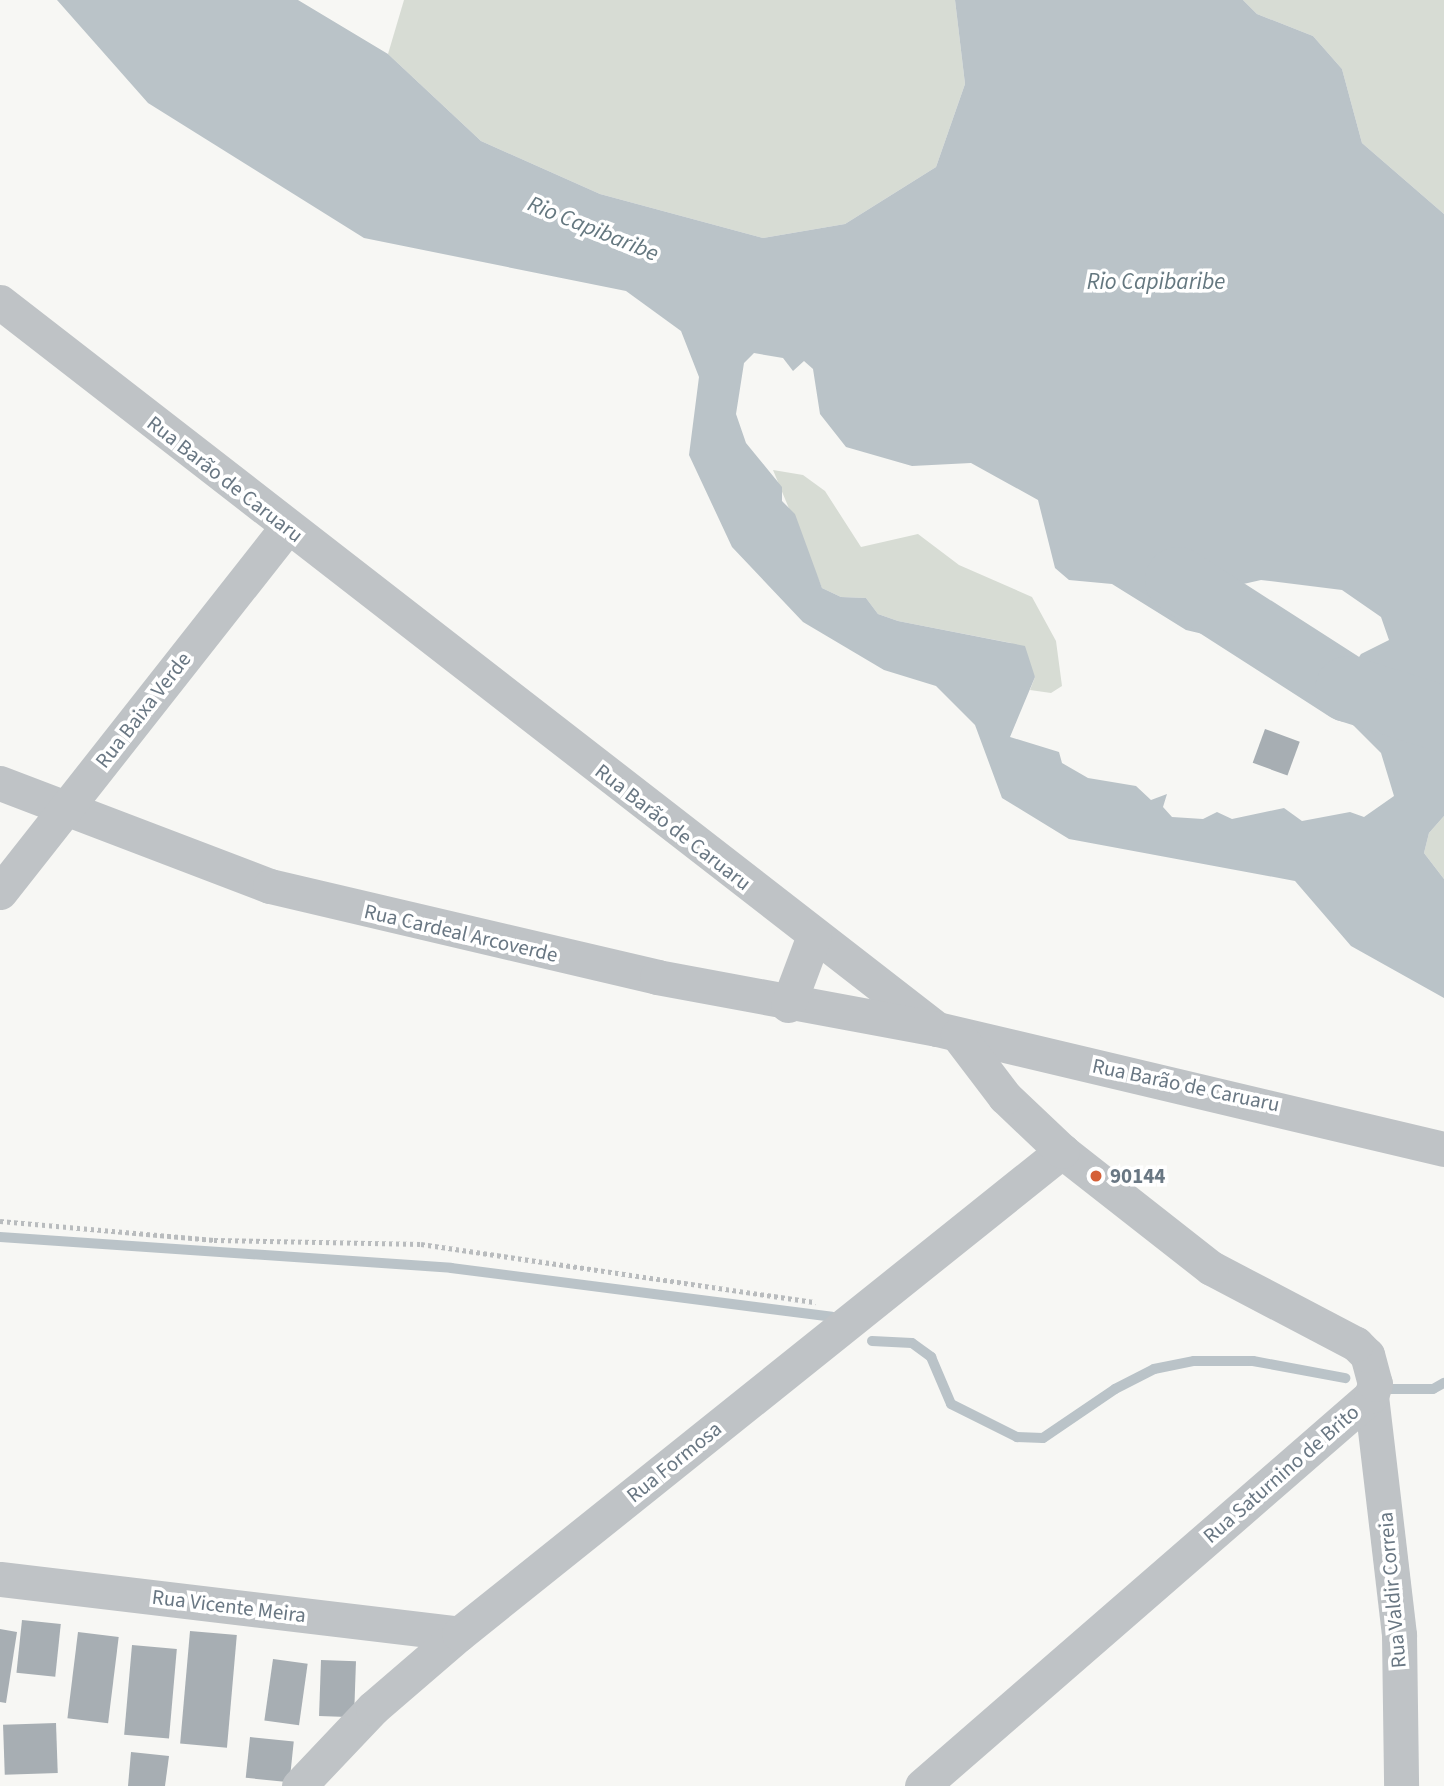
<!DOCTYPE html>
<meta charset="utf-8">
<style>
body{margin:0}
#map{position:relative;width:1444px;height:1786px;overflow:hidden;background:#f7f7f4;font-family:"Source Sans 3",sans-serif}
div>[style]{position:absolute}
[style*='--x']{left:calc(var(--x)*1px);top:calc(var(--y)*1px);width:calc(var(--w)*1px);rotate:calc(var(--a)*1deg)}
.green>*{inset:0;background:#d7dcd4}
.water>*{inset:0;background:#bac3c8}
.stream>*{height:10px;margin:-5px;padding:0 5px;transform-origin:5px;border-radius:5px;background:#bac3c8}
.river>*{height:66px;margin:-33px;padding:0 33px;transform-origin:33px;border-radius:33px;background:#bac3c8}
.building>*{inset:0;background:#a7aeb3;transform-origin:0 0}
.path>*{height:4.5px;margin-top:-2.25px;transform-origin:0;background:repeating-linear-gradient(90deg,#b9bcbe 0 3.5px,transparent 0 7px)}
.minor>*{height:35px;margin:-17.5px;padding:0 17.5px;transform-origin:17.5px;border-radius:17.5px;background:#bfc3c6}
.dots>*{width:19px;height:19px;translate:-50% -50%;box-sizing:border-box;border:4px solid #fff;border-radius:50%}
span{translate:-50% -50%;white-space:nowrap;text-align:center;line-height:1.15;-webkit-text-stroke:7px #fff;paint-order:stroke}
.street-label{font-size:21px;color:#697783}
.poi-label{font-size:21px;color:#697783;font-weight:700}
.left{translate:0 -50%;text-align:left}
.water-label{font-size:23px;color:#64777f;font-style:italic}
</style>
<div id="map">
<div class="green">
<div style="clip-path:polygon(404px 0,955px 0,965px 84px,936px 167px,845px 224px,763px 238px,600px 194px,481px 141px,388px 54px)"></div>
<div style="clip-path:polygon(1243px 0,1444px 0,1444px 214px,1362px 143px,1342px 69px,1313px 36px,1257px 14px)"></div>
<div style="clip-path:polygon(773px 470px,803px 475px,825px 491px,861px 547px,918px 534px,959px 565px,1032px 597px,1056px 641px,1062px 686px,1051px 693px,1030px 690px,1035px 677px,1011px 643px,898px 621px,878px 614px,866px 598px,841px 597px,822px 588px)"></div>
<div style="clip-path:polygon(1444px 816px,1444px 879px,1424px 853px,1429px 833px)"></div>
</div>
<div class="water">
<div style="clip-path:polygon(evenodd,57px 0,298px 0,388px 54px,481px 141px,600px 194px,763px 238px,845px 224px,936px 167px,965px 84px,955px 0,1243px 0,1257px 14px,1313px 36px,1342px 69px,1362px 143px,1444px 214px,1444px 816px,1429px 833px,1424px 853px,1444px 879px,1444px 998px,1351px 946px,1295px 881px,1069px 839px,1002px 798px,975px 725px,936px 686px,884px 670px,803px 622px,732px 547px,689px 455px,699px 377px,681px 331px,626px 291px,364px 238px,148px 103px,57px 0,754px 353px,783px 358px,793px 371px,804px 361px,813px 369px,820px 414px,846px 447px,912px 466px,971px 463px,1038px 500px,1055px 568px,1069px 580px,1112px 584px,1186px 630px,1258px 647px,1249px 638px,1258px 622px,1232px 603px,1239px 585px,1261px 580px,1342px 590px,1381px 617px,1389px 640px,1361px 654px,1348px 674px,1343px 715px,1381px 753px,1394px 796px,1364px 817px,1350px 812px,1302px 821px,1284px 808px,1232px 819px,1217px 812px,1203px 819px,1172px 817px,1163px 807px,1167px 794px,1151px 800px,1136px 786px,1088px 778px,1062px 763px,1059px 752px,1010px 737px,1035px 677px,1025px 646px,898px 621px,878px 614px,866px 598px,841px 597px,822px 588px,795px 514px,782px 501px,782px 487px,746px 443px,736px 414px,744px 363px,754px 353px)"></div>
</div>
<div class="stream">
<div style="--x:0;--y:1237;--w:452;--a:3.9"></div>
<div style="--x:451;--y:1268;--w:384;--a:7.3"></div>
<div style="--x:872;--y:1341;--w:40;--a:2.9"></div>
<div style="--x:912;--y:1343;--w:24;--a:36"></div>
<div style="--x:931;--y:1357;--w:51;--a:66.9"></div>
<div style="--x:951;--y:1404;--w:74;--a:26.6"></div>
<div style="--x:1017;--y:1437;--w:26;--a:2"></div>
<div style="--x:1043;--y:1438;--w:87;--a:-34.2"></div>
<div style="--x:1115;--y:1389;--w:44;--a:-27.1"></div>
<div style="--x:1154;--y:1369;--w:41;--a:-11.3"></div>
<div style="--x:1194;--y:1361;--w:59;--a:0"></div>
<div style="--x:1253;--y:1361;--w:94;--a:10.5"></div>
<div style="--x:1391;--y:1389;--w:42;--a:0"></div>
<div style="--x:1433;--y:1389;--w:13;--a:-29"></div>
</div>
<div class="river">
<div style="--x:1178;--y:580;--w:202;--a:32.7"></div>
<div style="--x:1348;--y:689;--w:101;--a:17.4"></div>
</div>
<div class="building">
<div style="left:1265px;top:729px;width:37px;height:36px;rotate:20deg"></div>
<div style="left:22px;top:1620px;width:39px;height:53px;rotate:6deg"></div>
<div style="clip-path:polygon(0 1629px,17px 1632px,6px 1703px,0 1702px)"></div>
<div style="left:190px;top:1631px;width:47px;height:113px;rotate:5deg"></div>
<div style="left:78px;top:1632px;width:41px;height:87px;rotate:7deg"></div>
<div style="left:132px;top:1645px;width:45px;height:90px;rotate:5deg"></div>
<div style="left:273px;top:1659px;width:35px;height:62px;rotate:8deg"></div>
<div style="left:321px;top:1660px;width:35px;height:56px;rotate:2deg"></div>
<div style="left:56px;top:1723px;width:50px;height:53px;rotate:88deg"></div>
<div style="left:250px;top:1737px;width:44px;height:41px;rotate:6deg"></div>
<div style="clip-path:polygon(131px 1752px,169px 1756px,165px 1786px,128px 1786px)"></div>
</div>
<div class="path">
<div style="--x:0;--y:1221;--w:215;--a:5.1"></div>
<div style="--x:214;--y:1240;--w:207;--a:1.1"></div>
<div style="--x:421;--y:1244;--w:399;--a:8.4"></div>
</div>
<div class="minor">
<div style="--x:0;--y:302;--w:1186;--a:37.81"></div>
<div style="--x:937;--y:1029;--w:521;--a:13.32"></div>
<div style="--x:0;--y:783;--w:289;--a:20.9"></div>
<div style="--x:270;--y:886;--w:398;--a:13.2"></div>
<div style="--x:657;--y:977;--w:281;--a:10.5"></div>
<div style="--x:0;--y:892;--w:463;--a:-51.8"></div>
<div style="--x:788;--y:1005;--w:74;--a:-69.4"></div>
<div style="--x:1371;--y:1396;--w:241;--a:83.3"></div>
<div style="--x:1399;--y:1635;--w:151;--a:89.2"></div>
<div style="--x:0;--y:1579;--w:462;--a:6.8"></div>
<div style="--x:299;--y:1786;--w:108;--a:-46.5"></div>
<div style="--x:373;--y:1708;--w:113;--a:-40.7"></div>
<div style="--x:459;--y:1634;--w:773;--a:-38.69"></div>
<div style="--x:922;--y:1786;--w:595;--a:-40.98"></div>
<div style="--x:1371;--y:1396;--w:13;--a:-72"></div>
<div style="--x:1375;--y:1384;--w:30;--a:-105"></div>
<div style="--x:1367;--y:1355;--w:16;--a:-135"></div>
<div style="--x:1356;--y:1344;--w:164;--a:-152.3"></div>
<div style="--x:1211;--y:1268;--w:189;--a:-141.9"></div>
<div style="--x:1062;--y:1151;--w:79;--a:-136.5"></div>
<div style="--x:1005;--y:1097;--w:78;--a:-127.2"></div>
</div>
<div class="dots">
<div style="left:1096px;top:1176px;background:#d55f37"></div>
</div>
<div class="street-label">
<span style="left:225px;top:479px;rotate:38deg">Rua Barão de Caruaru</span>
<span style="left:143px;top:710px;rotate:-52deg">Rua Baixa Verde</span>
<span style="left:673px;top:827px;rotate:38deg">Rua Barão de Caruaru</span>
<span style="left:461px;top:933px;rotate:13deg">Rua Cardeal Arcoverde</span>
<span style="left:1186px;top:1085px;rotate:12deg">Rua Barão de Caruaru</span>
<span style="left:674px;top:1462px;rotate:-39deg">Rua Formosa</span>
<span style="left:1281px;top:1474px;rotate:-41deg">Rua Saturnino de Brito</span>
<span style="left:1392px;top:1590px;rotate:-95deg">Rua Valdir Correia</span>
<span style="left:229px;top:1606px;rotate:7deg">Rua Vicente Meira</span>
</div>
<div class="poi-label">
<span class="left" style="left:1110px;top:1176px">90144</span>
</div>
<div class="water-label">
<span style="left:593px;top:229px;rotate:22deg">Rio Capibaribe</span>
<span style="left:1156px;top:282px">Rio Capibaribe</span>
</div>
</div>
